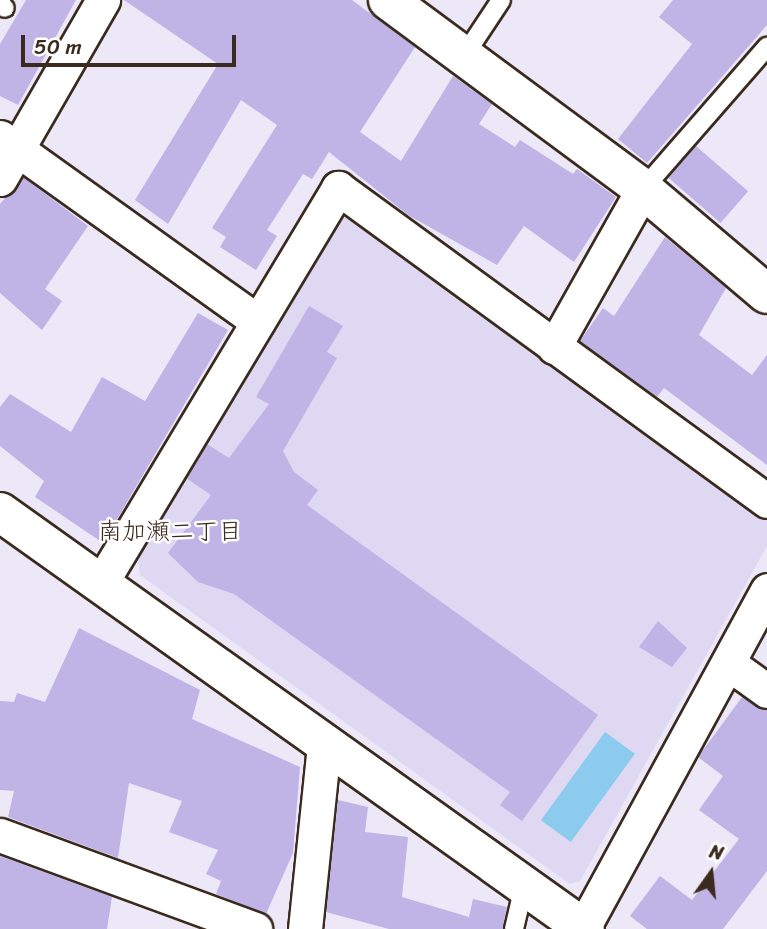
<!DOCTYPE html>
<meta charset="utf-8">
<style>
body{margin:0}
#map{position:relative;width:767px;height:929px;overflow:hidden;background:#ece8f7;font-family:Sriracha,"Klee One",sans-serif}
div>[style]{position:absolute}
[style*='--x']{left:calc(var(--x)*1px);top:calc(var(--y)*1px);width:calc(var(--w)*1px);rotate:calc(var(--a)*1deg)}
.built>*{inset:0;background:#ded8f2}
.water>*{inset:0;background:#8dcbee;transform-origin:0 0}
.building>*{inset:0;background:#bfb4e5;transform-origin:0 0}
.roads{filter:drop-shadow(2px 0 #3b2a1e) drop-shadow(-2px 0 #3b2a1e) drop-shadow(0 2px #3b2a1e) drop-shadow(0 -2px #3b2a1e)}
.service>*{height:18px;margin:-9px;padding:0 9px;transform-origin:9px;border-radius:9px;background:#fff}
.minor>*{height:33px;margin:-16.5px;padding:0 16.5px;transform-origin:16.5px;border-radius:16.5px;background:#fff}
.tertiary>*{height:38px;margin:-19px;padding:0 19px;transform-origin:19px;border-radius:19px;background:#fff}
span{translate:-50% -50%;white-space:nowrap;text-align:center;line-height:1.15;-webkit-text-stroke:5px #fff;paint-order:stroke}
.neighbourhood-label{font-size:24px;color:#3b2a1e}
.north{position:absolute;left:676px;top:838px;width:70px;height:70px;-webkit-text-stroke:5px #fff;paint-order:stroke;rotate:15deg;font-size:19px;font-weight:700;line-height:28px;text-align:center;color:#3b2a1e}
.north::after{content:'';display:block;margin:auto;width:24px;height:32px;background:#3b2a1e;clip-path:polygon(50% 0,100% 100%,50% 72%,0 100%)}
.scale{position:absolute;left:21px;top:35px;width:215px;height:32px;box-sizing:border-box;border:4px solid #3b2a1e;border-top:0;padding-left:9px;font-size:21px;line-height:24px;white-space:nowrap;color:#3b2a1e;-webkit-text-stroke:5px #fff;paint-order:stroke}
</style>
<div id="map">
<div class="built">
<div style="clip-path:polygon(334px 217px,349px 218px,767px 519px,767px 546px,580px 881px,570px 884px,140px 575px,138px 556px)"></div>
</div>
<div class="water">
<div style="left:605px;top:732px;width:37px;height:109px;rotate:36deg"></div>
</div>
<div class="building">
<div style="clip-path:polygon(26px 0,76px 0,18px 105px,0 96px,0 44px)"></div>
<div style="clip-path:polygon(124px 0,352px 0,415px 47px,360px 132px,401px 161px,453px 76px,492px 104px,479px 124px,515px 147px,520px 140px,573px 174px,577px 169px,616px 197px,574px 262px,524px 226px,497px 265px,408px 215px,329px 152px,312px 179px,303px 174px,267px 230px,277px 236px,256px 270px,220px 247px,226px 237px,212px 228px,277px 125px,241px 100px,168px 224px,135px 200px,218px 64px)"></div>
<div style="clip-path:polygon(673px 0,767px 0,767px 25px,647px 163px,618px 139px,692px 44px,659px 17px)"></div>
<div style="left:696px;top:146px;width:69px;height:42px;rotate:41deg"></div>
<div style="clip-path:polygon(23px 177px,88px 226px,45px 289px,62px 301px,42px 330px,0 293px,0 204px)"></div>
<div style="clip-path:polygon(665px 237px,726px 288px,699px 335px,752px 375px,767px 355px,767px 465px,664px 388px,657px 397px,580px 341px,603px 308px,614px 316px)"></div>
<div style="clip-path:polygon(309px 306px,343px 326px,327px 352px,337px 358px,283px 451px,294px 472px,318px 490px,307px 505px,598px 715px,522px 821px,500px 805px,510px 792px,234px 594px,198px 582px,168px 553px,211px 495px,186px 478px,207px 444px,229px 458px,269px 404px,256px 397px)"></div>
<div style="clip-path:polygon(198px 313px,228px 330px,103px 543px,35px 497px,44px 481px,0 446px,0 407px,10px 394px,71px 432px,102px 377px,145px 401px)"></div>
<div style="clip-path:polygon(658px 621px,687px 648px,672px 667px,639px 647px)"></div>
<div style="clip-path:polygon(79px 628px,200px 690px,192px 719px,300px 767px,293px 853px,266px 914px,216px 894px,221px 881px,206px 874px,218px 850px,169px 832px,182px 801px,129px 783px,118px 858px,8px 817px,14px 791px,0 790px,0 701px,14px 702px,17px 693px,45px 702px)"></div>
<div style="clip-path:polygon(742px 697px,767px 710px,767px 871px,723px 929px,647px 929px,630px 916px,660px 876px,692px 900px,739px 839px,699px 810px,723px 776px,698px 757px)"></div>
<div style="clip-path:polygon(338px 800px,368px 807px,365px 832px,408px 837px,402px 897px,469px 917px,473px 899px,507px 907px,502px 929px,389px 929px,326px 912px)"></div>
<div style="clip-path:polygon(0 856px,112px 897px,107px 929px,0 929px)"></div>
</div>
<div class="roads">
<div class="service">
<div style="--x:0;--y:4;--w:6;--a:39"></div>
<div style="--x:464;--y:56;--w:67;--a:-56.5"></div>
<div style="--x:643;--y:189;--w:189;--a:-48.9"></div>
<div style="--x:514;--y:929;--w:44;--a:-76.9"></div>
</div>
<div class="minor">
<div style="--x:0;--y:137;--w:317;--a:35.6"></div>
<div style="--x:0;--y:179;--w:207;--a:-60.1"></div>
<div style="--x:554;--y:347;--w:181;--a:-60.6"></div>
<div style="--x:101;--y:583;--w:461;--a:-59"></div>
<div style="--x:338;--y:188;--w:531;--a:36.11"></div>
<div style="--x:728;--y:663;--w:48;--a:35.7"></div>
<div style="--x:0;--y:835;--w:272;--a:20.2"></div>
<div style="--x:583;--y:928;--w:385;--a:-61.4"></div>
<div style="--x:305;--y:929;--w:186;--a:-84.1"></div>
</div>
<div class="tertiary">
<div style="--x:388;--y:0;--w:317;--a:36.5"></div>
<div style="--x:643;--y:189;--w:162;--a:40.3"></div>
<div style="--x:0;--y:512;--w:718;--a:35.48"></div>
</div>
</div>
<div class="neighbourhood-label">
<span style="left:170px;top:532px">南加瀬二丁目</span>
</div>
<div class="north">N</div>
<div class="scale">50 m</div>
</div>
